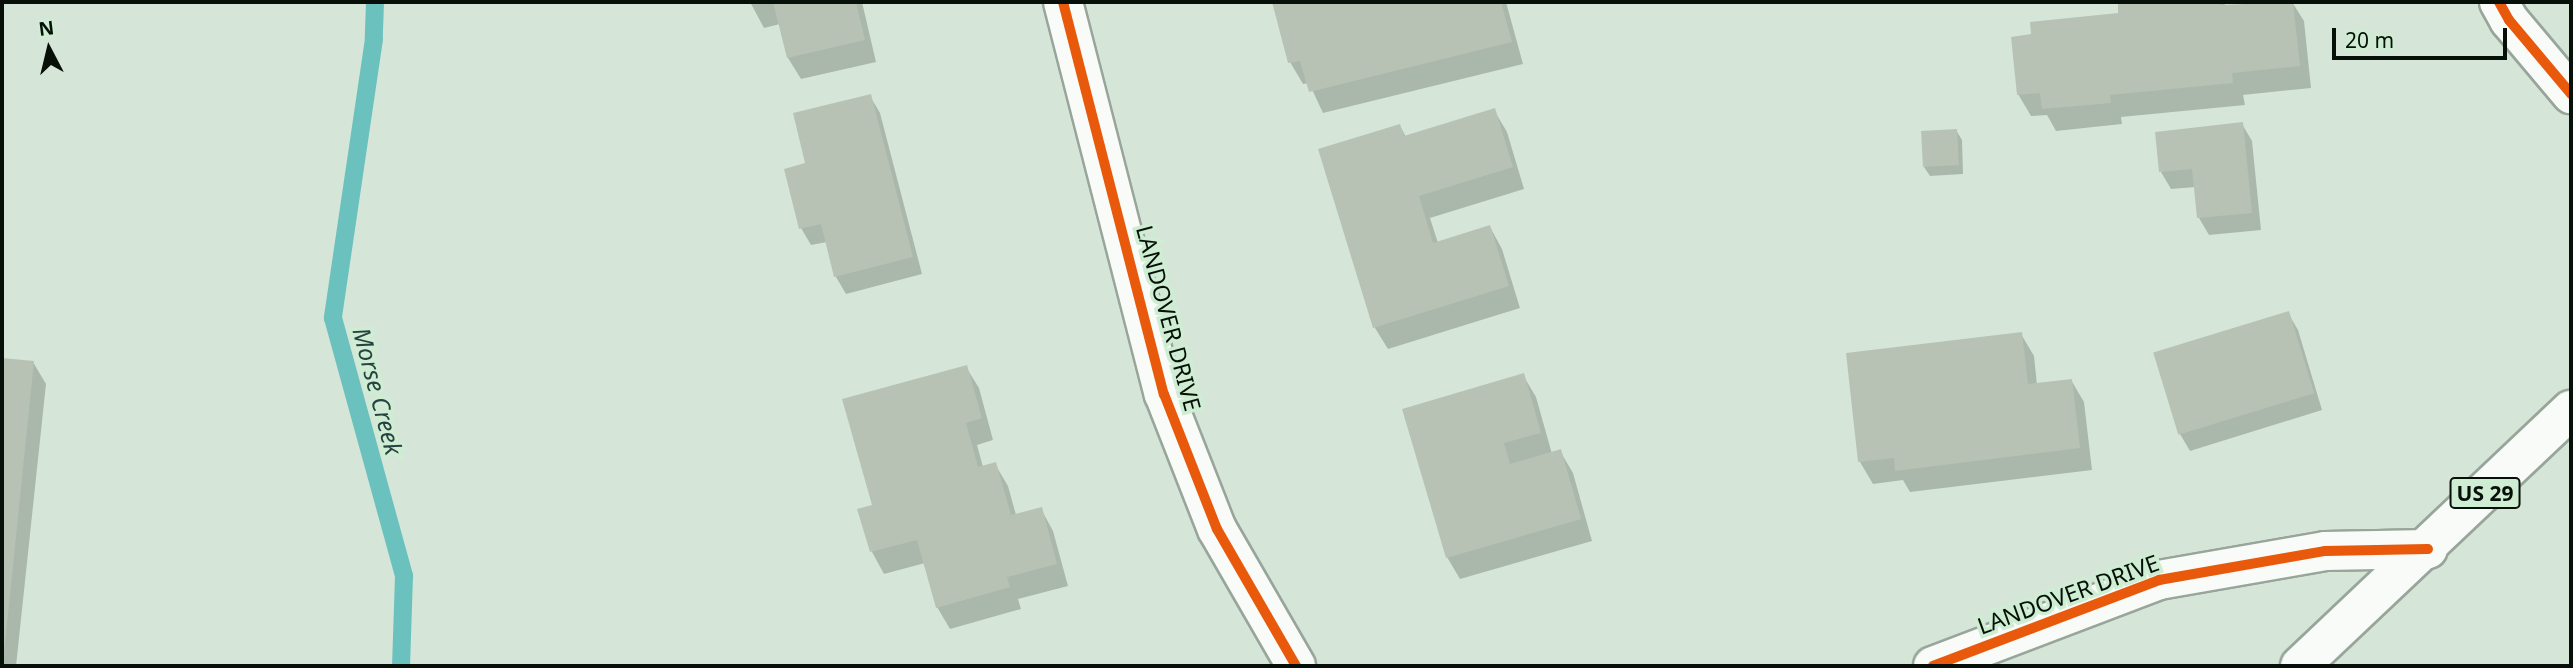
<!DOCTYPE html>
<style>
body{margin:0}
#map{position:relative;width:2573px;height:668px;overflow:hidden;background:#d5e6d8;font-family:"Noto Sans",sans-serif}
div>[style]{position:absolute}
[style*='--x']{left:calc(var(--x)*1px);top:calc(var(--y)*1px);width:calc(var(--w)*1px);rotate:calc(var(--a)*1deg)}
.shadow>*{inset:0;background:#0003}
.stream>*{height:18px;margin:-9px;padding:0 9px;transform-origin:9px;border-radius:9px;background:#6bc1bd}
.building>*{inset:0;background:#b7c2b5;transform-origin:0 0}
.roads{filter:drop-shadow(2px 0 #98a59a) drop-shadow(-2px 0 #98a59a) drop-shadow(0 2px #98a59a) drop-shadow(0 -2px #98a59a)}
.minor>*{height:38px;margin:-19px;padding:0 19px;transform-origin:19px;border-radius:19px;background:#f9fbf9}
.highway>*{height:38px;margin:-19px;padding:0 19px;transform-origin:19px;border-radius:19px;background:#f9fbf9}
.cycleway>*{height:10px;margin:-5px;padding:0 5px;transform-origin:5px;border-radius:5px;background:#e8590c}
span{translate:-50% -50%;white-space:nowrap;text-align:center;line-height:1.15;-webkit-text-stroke:7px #ceedd3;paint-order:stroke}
.shield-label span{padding:2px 5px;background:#ceedd3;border:2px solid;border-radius:5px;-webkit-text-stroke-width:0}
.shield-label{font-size:21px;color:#061008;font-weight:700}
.street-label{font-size:23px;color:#061008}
.water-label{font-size:24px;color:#284242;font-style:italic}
.frame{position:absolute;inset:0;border:4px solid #061008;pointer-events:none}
.north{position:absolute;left:14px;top:14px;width:70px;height:70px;-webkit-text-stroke:5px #ceedd3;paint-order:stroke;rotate:353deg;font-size:19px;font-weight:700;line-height:28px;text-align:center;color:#061008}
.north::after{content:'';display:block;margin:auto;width:24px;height:32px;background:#061008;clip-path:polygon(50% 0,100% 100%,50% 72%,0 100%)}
.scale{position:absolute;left:2332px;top:28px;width:175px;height:32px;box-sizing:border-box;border:4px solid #061008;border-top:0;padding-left:9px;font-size:21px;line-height:24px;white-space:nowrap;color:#061008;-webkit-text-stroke:5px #ceedd3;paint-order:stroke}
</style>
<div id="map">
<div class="shadow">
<div style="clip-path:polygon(750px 2px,862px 2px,876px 62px,801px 79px,788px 58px,780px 24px,764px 28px)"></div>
<div style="clip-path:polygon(1274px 2px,1506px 2px,1523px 64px,1323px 113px,1309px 83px,1303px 84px,1290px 62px)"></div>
<div style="clip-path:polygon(2119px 2px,2223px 2px,2226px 6px,2292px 2px,2304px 21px,2311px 88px,2243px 95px,2245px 105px,2121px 117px,2122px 124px,2056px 131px,2047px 115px,2031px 116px,2018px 94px,2120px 15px)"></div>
<div style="clip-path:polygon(870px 96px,880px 113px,922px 274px,846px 294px,836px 277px,827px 242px,811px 245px,801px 228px,807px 165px)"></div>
<div style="clip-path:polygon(1494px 110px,1507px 132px,1524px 189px,1430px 218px,1438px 243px,1490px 227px,1502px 249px,1520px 308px,1388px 349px,1375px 328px,1320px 151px,1400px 126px,1406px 137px)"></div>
<div style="clip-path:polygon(2242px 124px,2252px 141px,2261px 230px,2209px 235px,2199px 218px,2196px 187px,2171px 189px,2161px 172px)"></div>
<div style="clip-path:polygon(1956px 130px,1962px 140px,1963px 174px,1930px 176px,1924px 167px)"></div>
<div style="clip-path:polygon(2288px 313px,2298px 330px,2322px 410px,2190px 451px,2180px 434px)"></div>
<div style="clip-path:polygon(2021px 334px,2034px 356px,2037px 385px,2071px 380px,2084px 402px,2092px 470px,1910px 492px,1903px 480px,1873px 484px,1860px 462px,1848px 355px)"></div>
<div style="clip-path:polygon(2px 359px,33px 362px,46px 384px,16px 666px,2px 666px)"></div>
<div style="clip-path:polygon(966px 367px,979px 388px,993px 440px,977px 445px,983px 467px,995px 464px,1008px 486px,1016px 515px,1041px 509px,1053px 531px,1068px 586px,1018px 599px,1021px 609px,950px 629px,937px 607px,925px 563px,884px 574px,872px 552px,860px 510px,874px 507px)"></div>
<div style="clip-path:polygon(1523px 375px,1536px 397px,1552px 454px,1560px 451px,1573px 473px,1592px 541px,1460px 579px,1447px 557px)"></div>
</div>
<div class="stream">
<div style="--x:375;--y:2;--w:37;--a:92"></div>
<div style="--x:374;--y:39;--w:282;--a:98.4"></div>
<div style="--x:333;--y:318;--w:268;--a:74.6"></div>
<div style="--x:404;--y:576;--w:90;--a:91.9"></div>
</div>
<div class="building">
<div style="clip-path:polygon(773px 2px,856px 2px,865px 40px,787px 58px)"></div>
<div style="clip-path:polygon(1272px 2px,1501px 2px,1512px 42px,1309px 92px,1300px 61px,1288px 63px)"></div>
<div style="clip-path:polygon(2118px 2px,2220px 2px,2220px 5px,2293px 2px,2300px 66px,2232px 73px,2233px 83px,2110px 95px,2111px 103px,2042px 109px,2040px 93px,2017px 95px,2011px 37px,2031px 34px,2030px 22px,2118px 13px)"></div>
<div style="clip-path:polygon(871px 94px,913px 257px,834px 277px,821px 224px,799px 229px,784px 169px,805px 163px,793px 113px)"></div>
<div style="clip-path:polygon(1495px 108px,1513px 167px,1419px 196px,1433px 243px,1490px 225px,1509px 286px,1373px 328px,1318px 149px,1400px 124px,1404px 136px)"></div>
<div style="clip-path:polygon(2243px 122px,2252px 213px,2197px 218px,2192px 169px,2159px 172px,2155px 132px)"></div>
<div style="left:1957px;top:129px;width:36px;height:36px;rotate:87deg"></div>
<div style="left:2289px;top:311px;width:86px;height:142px;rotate:73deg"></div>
<div style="clip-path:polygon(2022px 332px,2028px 384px,2072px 379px,2080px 448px,1895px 471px,1894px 458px,1858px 462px,1846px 353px)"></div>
<div style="clip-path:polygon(2px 358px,34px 361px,4px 653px,2px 653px)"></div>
<div style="clip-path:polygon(967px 365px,982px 418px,966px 423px,978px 467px,996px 462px,1011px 515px,1042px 507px,1057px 564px,1007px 577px,1010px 587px,936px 608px,917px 540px,870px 552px,857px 509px,872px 505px,842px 399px)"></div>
<div style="clip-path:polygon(1524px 373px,1541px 433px,1504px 443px,1510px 464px,1561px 449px,1581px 519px,1446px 558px,1402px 409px)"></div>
</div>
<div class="roads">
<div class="minor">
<div style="--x:1063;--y:2;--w:405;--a:75.6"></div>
<div style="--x:1164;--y:394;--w:145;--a:68.6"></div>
<div style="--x:1217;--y:529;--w:158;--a:60"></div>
<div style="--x:2499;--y:2;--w:21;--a:61"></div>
<div style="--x:2509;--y:20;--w:97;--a:50"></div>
<div style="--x:1933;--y:666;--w:242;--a:-20.8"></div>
<div style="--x:2159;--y:580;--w:169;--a:-9.9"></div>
<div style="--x:2325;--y:551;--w:103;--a:-1.1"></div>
</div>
<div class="highway">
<div style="--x:2300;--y:666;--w:373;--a:-43.4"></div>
</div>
</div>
<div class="cycleway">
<div style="--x:1063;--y:2;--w:405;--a:75.6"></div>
<div style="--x:1164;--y:394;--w:145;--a:68.6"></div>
<div style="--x:1217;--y:529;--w:158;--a:60"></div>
<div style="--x:2499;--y:2;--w:21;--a:61"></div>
<div style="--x:2509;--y:20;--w:97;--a:50"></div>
<div style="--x:1933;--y:666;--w:242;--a:-20.8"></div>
<div style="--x:2159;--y:580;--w:169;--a:-9.9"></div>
<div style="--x:2325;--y:551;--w:103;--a:-1.1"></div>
</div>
<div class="shield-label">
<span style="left:2485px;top:493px">US 29</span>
</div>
<div class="street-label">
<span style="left:1169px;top:318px;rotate:75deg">LANDOVER DRIVE</span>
<span style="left:2068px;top:594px;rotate:-20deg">LANDOVER DRIVE</span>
</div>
<div class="water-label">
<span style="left:378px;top:391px;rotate:75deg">Morse Creek</span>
</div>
<div class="frame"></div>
<div class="north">N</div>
<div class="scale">20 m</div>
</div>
